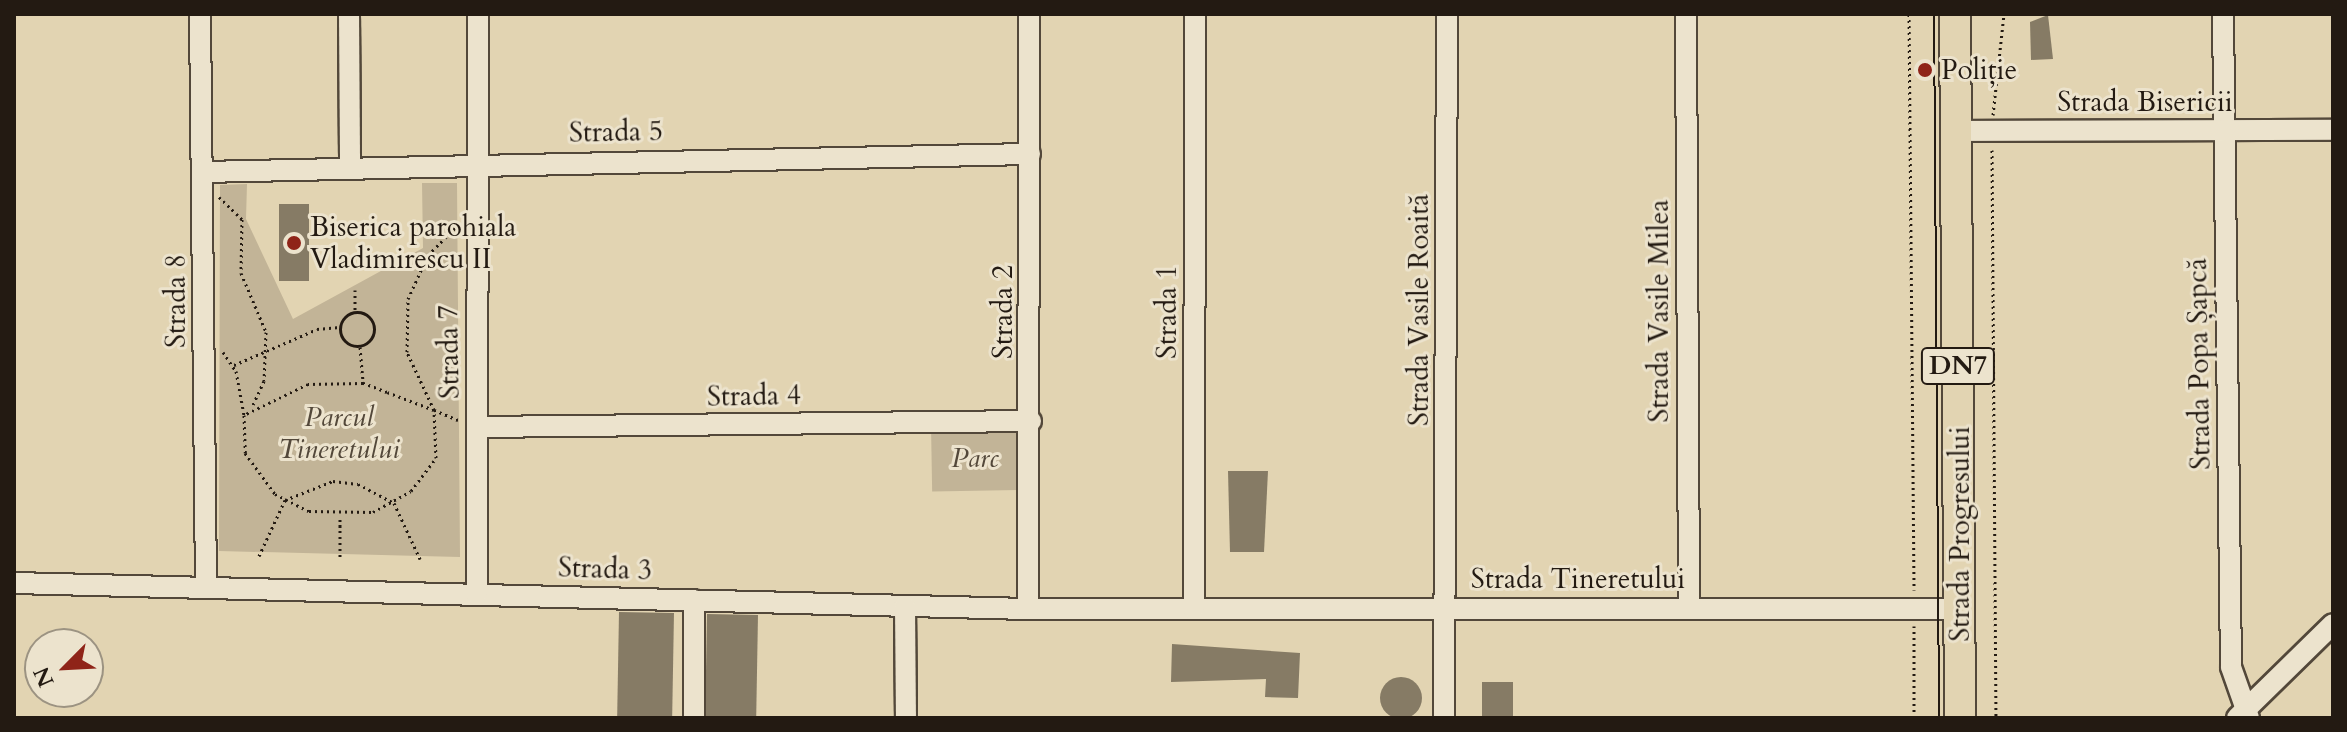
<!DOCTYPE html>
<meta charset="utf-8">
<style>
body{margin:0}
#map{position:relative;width:2347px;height:732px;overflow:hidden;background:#e2d4b2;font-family:Cardo,serif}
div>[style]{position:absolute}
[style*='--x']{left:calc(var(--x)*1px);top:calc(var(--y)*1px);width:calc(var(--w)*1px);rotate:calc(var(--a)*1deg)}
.green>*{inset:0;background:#c2b497;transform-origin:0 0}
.building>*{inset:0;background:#867b65;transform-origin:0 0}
.round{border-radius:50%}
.path>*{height:3px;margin-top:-1.5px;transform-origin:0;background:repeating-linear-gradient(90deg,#231a12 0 2px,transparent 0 6px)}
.path>.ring{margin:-1.5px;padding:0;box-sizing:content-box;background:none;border:3px solid #231a12;border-radius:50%}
.roads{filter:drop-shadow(2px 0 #53483a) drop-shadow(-2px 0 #53483a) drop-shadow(0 2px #53483a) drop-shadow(0 -2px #53483a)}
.minor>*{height:20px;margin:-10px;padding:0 10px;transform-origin:10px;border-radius:10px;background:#ece3cd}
.primary>*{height:30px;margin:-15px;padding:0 15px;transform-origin:15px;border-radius:15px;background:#e2d4b2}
.tram>*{height:2px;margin:-1px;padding:0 1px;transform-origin:1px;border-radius:1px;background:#231a12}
.dots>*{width:22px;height:22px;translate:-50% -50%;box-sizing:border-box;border:4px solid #ece3cd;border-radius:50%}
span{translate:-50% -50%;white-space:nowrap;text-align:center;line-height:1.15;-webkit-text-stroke:6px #ece3cd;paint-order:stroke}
.shield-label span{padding:2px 6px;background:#ece3cd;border:2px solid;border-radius:6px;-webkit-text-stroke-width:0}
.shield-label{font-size:26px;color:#231a12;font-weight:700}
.poi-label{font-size:28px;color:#231a12}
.left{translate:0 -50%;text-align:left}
.street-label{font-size:28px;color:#231a12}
.park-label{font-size:28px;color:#53483a;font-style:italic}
.frame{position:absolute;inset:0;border:16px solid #231a12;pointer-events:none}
.north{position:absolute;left:24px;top:628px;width:80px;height:80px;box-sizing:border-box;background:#ece3cd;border:2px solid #9c9382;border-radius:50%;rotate:246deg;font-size:22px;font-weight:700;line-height:32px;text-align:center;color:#231a12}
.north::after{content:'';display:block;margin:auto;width:28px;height:36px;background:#8f2418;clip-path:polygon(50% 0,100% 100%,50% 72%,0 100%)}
</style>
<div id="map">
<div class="green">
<div style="clip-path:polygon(422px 183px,457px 183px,460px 557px,219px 551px,220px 185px,247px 184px,246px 219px,293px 319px,423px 248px)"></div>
<div style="left:1018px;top:424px;width:66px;height:87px;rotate:89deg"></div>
</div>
<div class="building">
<div style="clip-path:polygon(2048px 15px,2053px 59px,2031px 60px,2030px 22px)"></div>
<div style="left:279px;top:204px;width:30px;height:77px"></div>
<div style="clip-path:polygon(1228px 471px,1268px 471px,1264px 552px,1230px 552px)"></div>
<div style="left:619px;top:612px;width:55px;height:106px;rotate:1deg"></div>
<div style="left:707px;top:614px;width:51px;height:104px;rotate:1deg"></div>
<div style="clip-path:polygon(1172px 644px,1300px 653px,1298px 698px,1265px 697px,1266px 679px,1171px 682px)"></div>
<div class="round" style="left:1380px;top:677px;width:42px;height:42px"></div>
<div style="left:1482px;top:682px;width:31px;height:36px"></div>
</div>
<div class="path">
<div style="--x:1909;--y:14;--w:576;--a:89.5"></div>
<div style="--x:1993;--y:115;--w:102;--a:-83.8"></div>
<div style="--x:1992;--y:150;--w:568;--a:89.6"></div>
<div style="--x:219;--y:197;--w:32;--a:44"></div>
<div style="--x:242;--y:219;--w:54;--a:91.1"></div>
<div style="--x:241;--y:273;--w:64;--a:67"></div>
<div style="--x:266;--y:332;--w:49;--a:92.3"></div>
<div style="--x:264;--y:381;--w:26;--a:115"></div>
<div style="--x:355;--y:290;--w:22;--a:90"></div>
<div class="ring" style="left:340px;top:312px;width:31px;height:31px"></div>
<div style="--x:360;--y:347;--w:36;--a:85"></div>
<div style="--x:223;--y:352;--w:23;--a:56"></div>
<div style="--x:236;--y:371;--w:45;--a:79.7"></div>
<div style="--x:234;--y:365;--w:90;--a:-23.4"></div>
<div style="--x:317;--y:329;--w:23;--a:-5"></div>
<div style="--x:458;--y:420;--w:26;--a:-157"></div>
<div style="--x:434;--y:410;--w:50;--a:-159"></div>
<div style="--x:387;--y:392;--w:26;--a:-159"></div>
<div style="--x:363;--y:383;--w:55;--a:179"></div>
<div style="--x:308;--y:384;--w:71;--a:154.2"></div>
<div style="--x:244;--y:415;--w:38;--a:88"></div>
<div style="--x:245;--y:453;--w:51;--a:53.8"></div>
<div style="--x:275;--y:494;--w:38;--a:27"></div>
<div style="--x:309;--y:511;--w:64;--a:0.9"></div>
<div style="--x:373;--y:512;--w:43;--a:-28.9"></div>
<div style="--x:411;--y:491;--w:41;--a:-52.9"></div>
<div style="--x:436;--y:458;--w:48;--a:-92.4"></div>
<div style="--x:434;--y:410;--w:64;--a:-115"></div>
<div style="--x:407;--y:352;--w:53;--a:-88.9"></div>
<div style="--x:408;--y:299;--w:48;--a:-65.6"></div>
<div style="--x:428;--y:255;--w:47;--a:-45"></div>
<div style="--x:259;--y:556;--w:62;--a:-65.1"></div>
<div style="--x:285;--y:500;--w:52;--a:-21.6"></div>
<div style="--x:333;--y:481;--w:25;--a:7"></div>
<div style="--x:358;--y:484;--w:41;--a:27.8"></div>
<div style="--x:394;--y:503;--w:62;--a:65.1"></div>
<div style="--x:340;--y:557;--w:40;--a:-90"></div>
<div style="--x:1914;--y:626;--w:92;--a:90"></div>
</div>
<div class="roads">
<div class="minor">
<div style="--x:200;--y:14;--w:574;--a:89.4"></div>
<div style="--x:349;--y:14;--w:153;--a:89.6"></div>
<div style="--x:1686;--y:14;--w:593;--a:89.71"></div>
<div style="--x:2223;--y:14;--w:653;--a:89.3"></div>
<div style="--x:2231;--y:667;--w:54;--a:70.6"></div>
<div style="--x:1956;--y:131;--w:377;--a:-0.2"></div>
<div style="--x:203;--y:172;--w:827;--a:-1.25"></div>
<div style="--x:478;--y:427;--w:553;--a:-0.62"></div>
<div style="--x:14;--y:583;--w:1014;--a:1.47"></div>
<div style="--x:1028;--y:609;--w:933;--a:0"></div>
<div style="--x:477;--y:594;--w:580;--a:-89.9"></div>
<div style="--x:694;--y:600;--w:118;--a:90"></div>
<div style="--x:905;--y:606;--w:112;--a:89.5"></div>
<div style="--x:1028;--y:609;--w:595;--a:-89.9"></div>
<div style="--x:1194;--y:609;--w:595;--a:-89.9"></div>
<div style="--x:1444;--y:718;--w:704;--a:-89.76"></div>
<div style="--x:2237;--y:718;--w:134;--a:-44.4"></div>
</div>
<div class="primary">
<div style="--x:1955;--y:14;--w:704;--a:89.59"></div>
</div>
</div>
<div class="tram">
<div style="--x:1934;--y:14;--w:704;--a:89.59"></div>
</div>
<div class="dots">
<div style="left:1925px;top:70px;background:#8f2418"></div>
<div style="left:294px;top:243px;background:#8f2418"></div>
</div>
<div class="shield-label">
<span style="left:1958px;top:366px">DN7</span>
</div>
<div class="poi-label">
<span class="left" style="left:1941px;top:70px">Poliție</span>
<span class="left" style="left:310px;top:243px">Biserica parohiala<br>Vladimirescu II</span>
</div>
<div class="street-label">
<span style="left:2145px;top:102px">Strada Bisericii</span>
<span style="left:616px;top:132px;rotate:-1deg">Strada 5</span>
<span style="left:176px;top:301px;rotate:-90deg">Strada 8</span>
<span style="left:1419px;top:310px;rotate:-90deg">Strada Vasile Roaită</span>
<span style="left:1659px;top:311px;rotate:-90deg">Strada Vasile Milea</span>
<span style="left:1003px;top:312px;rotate:-90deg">Strada 2</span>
<span style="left:1167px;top:312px;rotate:-90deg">Strada 1</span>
<span style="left:449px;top:352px;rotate:-91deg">Strada 7</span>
<span style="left:2199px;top:364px;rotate:-91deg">Strada Popa Șapcă</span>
<span style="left:754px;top:396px;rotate:-1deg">Strada 4</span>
<span style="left:1960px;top:534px;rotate:-90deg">Strada Progresului</span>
<span style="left:605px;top:569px;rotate:2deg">Strada 3</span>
<span style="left:1578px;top:579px">Strada Tineretului</span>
</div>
<div class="park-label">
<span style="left:339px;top:433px">Parcul<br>Tineretului</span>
<span style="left:975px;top:458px">Parc</span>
</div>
<div class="frame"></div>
<div class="north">N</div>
</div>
